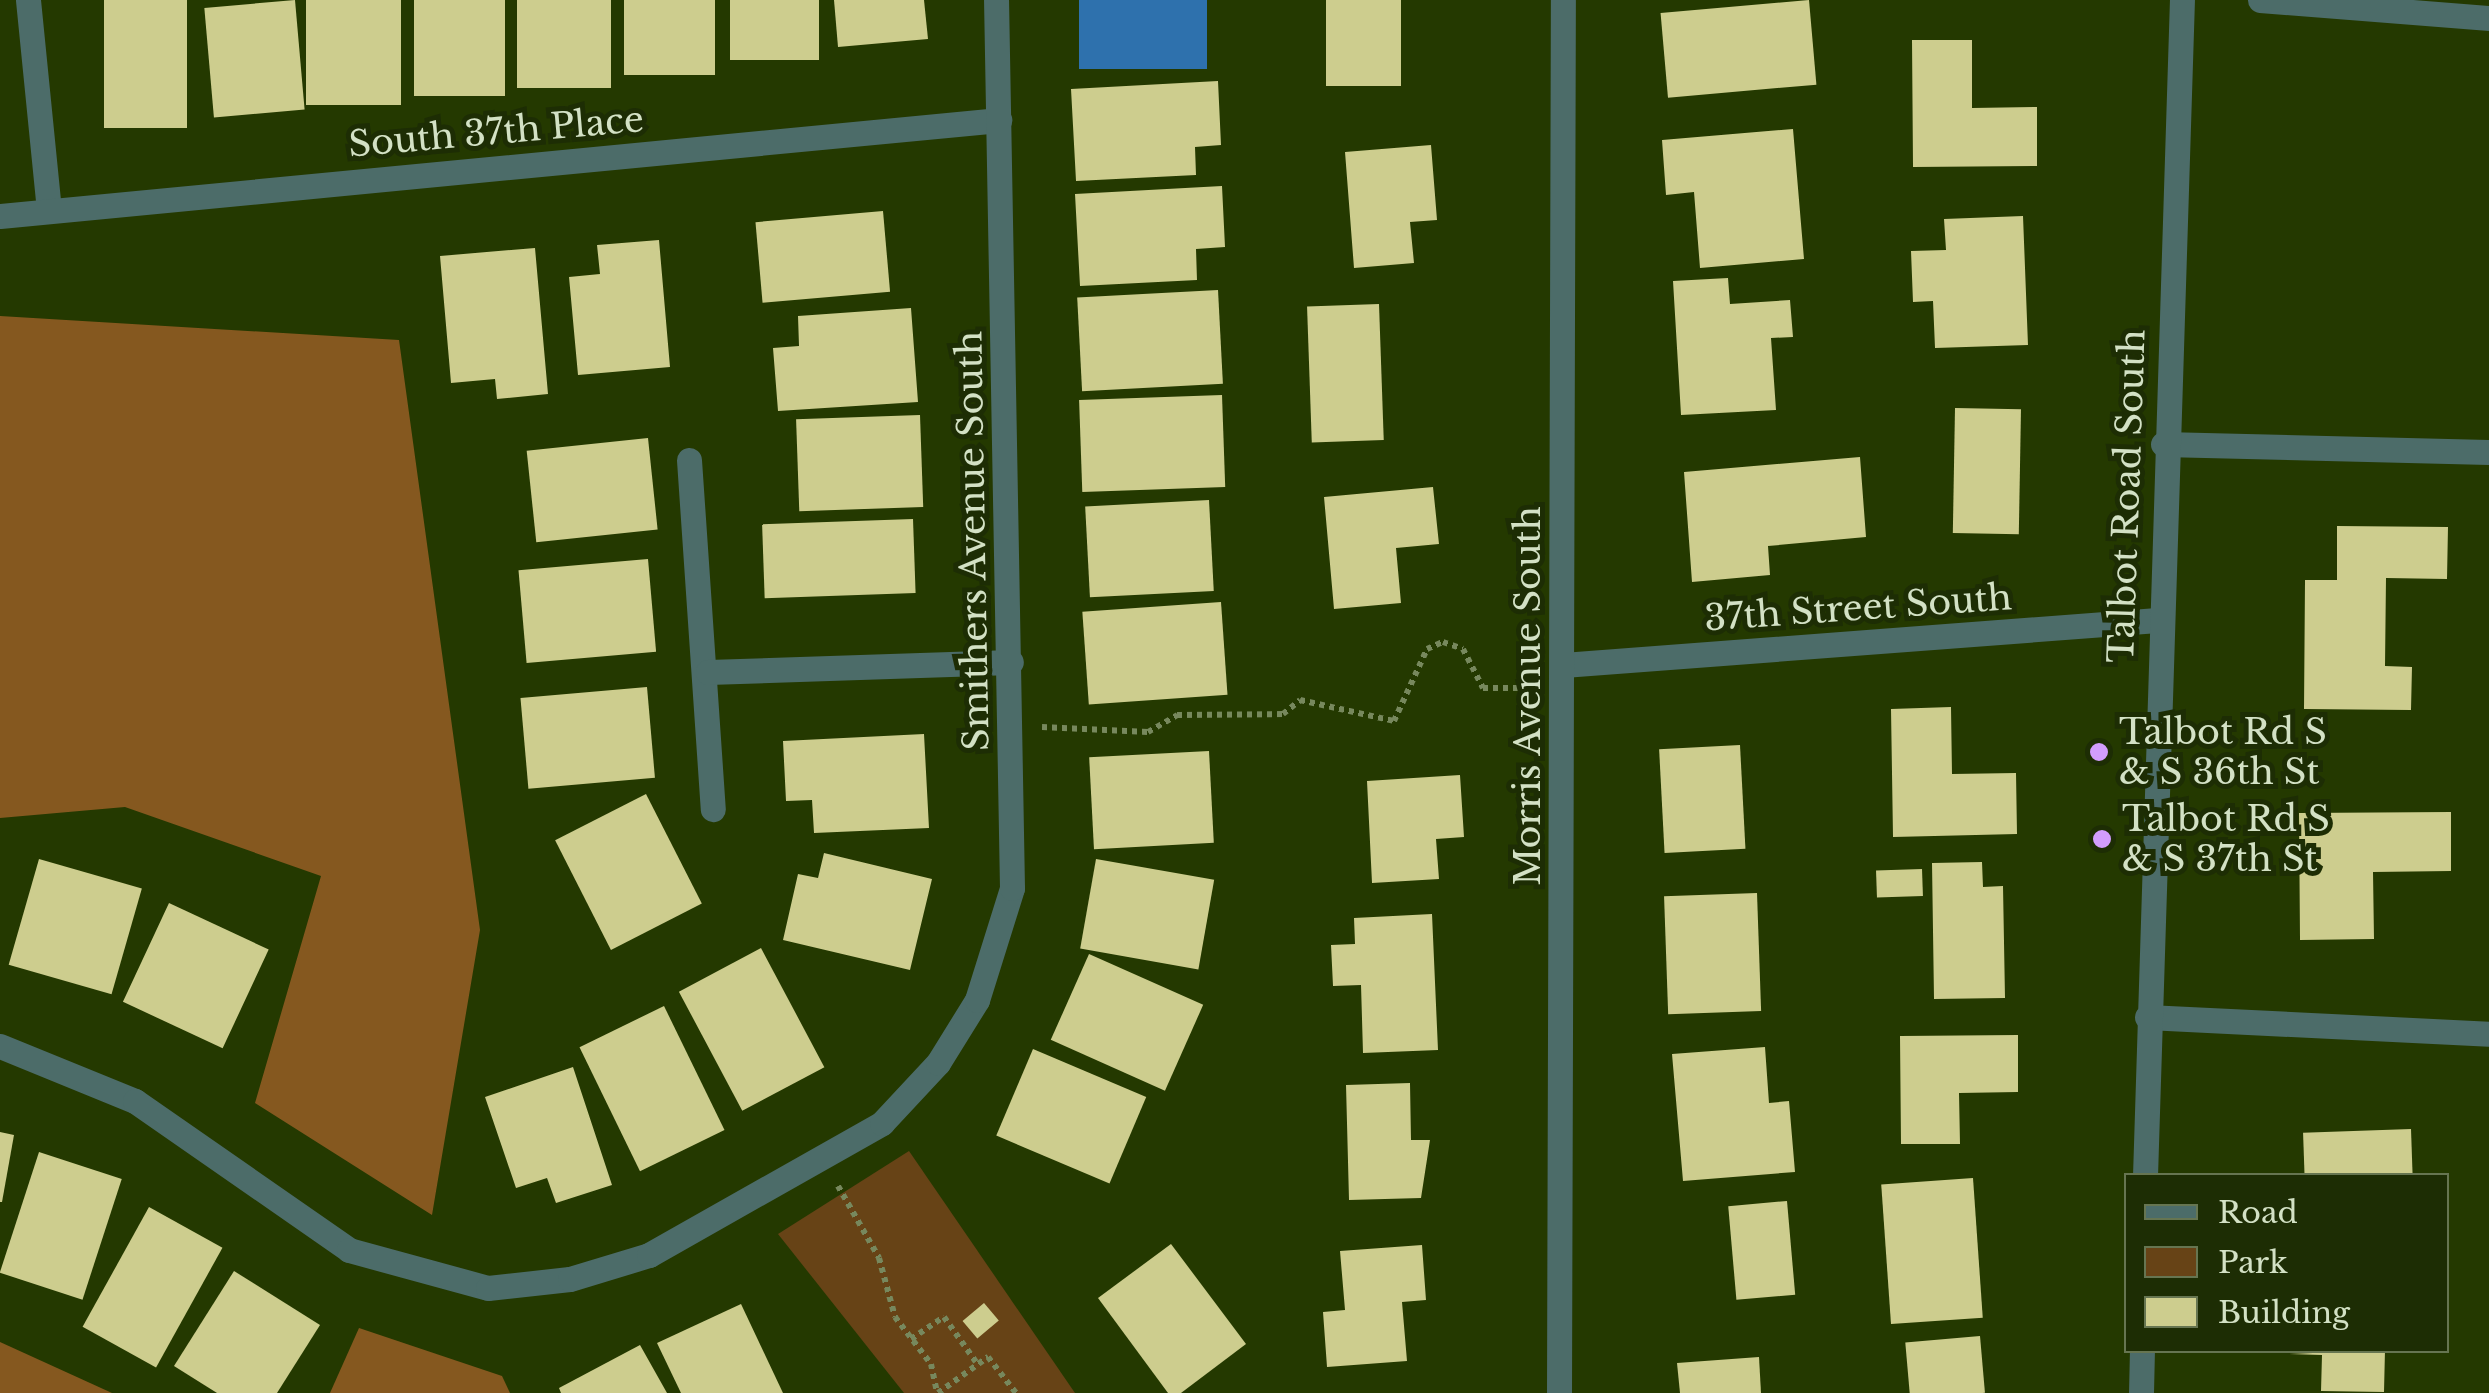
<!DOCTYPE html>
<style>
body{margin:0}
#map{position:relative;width:2489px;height:1393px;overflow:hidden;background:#243900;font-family:"Libre Baskerville",serif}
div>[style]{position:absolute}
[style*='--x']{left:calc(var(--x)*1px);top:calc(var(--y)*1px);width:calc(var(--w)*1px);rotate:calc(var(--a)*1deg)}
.green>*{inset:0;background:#674316}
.forest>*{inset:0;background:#85581f}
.water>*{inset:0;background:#2e71ad;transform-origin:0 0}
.building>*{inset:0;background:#cdcd8e;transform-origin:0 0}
.path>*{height:6px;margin-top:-3px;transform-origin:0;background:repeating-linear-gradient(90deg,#77885d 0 5px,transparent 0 10px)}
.minor>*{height:25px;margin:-12.5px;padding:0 12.5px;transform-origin:12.5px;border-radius:12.5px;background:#4c6c69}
.dots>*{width:28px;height:28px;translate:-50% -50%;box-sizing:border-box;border:5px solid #1d2d04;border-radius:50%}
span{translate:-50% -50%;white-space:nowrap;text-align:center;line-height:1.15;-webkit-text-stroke:10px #1d2d04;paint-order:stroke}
.street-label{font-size:35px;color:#d3e1c5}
.poi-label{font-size:35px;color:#d3e1c5}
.left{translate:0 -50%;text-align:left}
.legend{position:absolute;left:2124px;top:1173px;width:325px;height:180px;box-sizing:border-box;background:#1d2d04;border:2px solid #667551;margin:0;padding:12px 18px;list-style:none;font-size:30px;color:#d3e1c5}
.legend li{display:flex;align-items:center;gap:20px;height:50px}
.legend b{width:50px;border:2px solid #667551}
</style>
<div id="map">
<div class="green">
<div style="clip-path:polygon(909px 1151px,1075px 1393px,904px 1393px,778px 1234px)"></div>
</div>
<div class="forest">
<div style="clip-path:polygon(0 316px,399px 340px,480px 930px,432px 1215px,255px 1103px,321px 876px,125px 807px,0 818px)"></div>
<div style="clip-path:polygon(359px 1328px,502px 1376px,510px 1393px,330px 1393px)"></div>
<div style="clip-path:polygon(0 1342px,112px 1393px,0 1393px)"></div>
</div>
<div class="water">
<div style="left:1079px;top:0;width:128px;height:69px"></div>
</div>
<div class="building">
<div style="left:104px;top:0;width:83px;height:128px"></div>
<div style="left:295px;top:0;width:110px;height:91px;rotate:85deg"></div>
<div style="left:306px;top:0;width:95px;height:105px"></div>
<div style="left:414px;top:0;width:91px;height:96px"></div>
<div style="left:517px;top:0;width:94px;height:88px"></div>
<div style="left:624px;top:0;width:91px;height:75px"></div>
<div style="left:730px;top:0;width:89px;height:60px"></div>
<div style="clip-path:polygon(834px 0,924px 0,928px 39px,838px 47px)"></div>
<div style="left:1326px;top:0;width:75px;height:86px"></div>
<div style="left:1809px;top:0;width:85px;height:149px;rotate:85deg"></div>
<div style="clip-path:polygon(1912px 40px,1972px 40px,1972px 108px,2037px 107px,2037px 166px,1913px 167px)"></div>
<div style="clip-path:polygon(1218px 81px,1221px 145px,1195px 147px,1196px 175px,1076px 181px,1071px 89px)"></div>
<div style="clip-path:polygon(1793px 129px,1804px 259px,1700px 268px,1694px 192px,1666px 195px,1662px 140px)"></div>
<div style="clip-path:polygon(1431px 145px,1437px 220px,1410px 222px,1414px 263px,1354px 268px,1345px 152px)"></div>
<div style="clip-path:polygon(1222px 186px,1225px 247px,1196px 249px,1197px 280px,1080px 286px,1075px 194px)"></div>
<div style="left:883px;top:211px;width:81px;height:128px;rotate:85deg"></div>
<div style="clip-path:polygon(2023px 216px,2028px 345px,1935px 348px,1933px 301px,1913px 302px,1911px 251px,1946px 250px,1944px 219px)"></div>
<div style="clip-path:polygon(659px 240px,670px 367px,578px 375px,569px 277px,600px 274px,597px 245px)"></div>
<div style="clip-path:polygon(535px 248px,548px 394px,497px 399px,495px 379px,451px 383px,440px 256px)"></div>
<div style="clip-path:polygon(1728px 278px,1730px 304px,1790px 300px,1793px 337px,1771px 338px,1776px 410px,1681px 415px,1673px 281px)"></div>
<div style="left:1218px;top:290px;width:94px;height:141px;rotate:87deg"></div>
<div style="left:1379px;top:304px;width:136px;height:72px;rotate:88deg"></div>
<div style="clip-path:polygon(911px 308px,918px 402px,778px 411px,773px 348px,799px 346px,798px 316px)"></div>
<div style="left:1222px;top:395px;width:92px;height:143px;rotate:88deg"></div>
<div style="left:1955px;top:408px;width:66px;height:125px;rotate:1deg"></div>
<div style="left:920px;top:415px;width:92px;height:124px;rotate:88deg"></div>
<div style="left:648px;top:438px;width:92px;height:122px;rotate:84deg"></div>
<div style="clip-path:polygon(1860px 457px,1866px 537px,1768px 546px,1770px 575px,1692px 582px,1684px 472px)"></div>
<div style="clip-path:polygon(1433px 487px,1439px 544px,1396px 548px,1401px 603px,1334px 609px,1324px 497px)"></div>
<div style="left:1209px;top:500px;width:91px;height:124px;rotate:87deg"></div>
<div style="left:913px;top:519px;width:74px;height:151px;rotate:88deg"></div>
<div style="clip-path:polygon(2337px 526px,2448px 527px,2447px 579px,2386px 578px,2385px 666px,2412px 667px,2411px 710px,2304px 709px,2305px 580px,2337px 580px)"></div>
<div style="left:648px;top:559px;width:93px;height:130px;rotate:85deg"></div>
<div style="left:1221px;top:602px;width:93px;height:139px;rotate:86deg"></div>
<div style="left:647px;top:687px;width:91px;height:127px;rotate:85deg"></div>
<div style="clip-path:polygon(1951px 707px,1952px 774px,2016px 773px,2017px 834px,1893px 837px,1891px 709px)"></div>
<div style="clip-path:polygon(924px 734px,929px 828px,814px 833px,812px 800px,786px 801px,783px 741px)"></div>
<div style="left:1740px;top:745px;width:104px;height:81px;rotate:87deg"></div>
<div style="left:1209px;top:751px;width:92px;height:120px;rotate:87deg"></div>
<div style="clip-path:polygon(1460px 775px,1464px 837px,1436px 839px,1439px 879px,1372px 883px,1367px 781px)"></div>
<div style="left:646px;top:794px;width:123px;height:102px;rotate:63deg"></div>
<div style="clip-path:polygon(2451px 812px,2451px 871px,2373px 872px,2374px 939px,2300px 940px,2299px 813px)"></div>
<div style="clip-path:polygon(824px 853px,932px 879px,910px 970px,783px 940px,798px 874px,818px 878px)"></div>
<div style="left:39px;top:859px;width:107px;height:110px;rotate:16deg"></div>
<div style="left:1096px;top:859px;width:120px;height:91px;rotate:10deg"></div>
<div style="clip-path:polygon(1982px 862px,1983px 887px,2003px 886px,2005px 998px,1934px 999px,1932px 863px)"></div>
<div style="left:1922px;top:869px;width:27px;height:46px;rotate:88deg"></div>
<div style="left:1757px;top:893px;width:118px;height:93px;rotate:88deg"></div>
<div style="left:169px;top:903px;width:110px;height:109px;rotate:25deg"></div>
<div style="clip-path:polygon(1432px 914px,1438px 1050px,1363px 1053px,1361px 985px,1333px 986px,1331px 945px,1355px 944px,1354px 918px)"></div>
<div style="left:761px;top:948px;width:135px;height:93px;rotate:62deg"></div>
<div style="left:1089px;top:954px;width:125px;height:94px;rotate:24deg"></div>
<div style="left:664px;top:1006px;width:138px;height:94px;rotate:64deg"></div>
<div style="clip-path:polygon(2018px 1035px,2018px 1092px,1959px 1093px,1960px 1144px,1901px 1144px,1900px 1036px)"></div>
<div style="clip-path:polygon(1765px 1047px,1769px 1103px,1789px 1101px,1795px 1172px,1683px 1181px,1672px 1054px)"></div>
<div style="left:1033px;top:1049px;width:123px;height:94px;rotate:23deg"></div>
<div style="clip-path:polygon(573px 1067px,612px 1185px,556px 1203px,547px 1178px,516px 1188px,485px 1097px)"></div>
<div style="clip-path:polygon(1410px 1083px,1411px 1140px,1430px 1140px,1421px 1198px,1349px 1200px,1346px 1085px)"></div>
<div style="left:2411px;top:1129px;width:47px;height:108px;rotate:88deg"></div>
<div style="clip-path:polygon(0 1132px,14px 1135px,2px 1202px,0 1202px)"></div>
<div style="left:39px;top:1152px;width:87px;height:127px;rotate:18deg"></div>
<div style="left:1973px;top:1178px;width:140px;height:92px;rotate:86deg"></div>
<div style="left:1787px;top:1201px;width:94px;height:59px;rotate:85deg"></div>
<div style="left:149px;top:1207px;width:84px;height:137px;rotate:29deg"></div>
<div style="clip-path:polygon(1171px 1244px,1246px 1344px,1181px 1393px,1168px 1393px,1098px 1298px)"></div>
<div style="clip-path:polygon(1422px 1245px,1426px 1300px,1402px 1302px,1407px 1361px,1327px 1367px,1323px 1312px,1345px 1310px,1340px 1251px)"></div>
<div style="clip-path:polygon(234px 1271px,320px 1325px,277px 1393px,217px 1393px,174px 1366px)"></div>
<div style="left:984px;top:1303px;width:23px;height:28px;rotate:50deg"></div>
<div style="clip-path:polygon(741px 1304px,783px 1393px,681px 1393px,657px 1343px)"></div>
<div style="left:1980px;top:1336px;width:57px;height:75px;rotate:85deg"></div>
<div style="clip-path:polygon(640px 1345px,667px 1393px,561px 1393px,559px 1388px)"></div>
<div style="clip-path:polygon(2385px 1350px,2384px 1392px,2321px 1391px,2322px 1355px,2289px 1354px)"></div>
<div style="clip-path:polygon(1759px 1357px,1761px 1393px,1680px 1393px,1677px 1363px)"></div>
</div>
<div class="path">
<div style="--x:1042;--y:727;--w:106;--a:2.7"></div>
<div style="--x:1148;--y:732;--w:34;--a:-30"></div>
<div style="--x:1177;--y:715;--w:106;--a:-0.5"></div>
<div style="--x:1283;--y:714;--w:22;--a:-39"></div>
<div style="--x:1300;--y:700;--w:96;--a:12.6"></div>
<div style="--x:1394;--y:721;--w:79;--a:-65.4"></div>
<div style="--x:1427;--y:649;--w:17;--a:-24"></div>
<div style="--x:1443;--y:642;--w:21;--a:19"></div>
<div style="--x:1463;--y:649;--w:44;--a:62.9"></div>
<div style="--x:1483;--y:688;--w:43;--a:0"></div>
<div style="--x:838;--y:1186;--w:83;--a:60.3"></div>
<div style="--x:879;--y:1258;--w:61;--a:74.8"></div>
<div style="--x:895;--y:1317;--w:59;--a:52.5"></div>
<div style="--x:931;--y:1364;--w:30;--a:78"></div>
<div style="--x:911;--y:1339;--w:40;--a:-34"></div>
<div style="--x:944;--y:1317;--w:55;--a:54.6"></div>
<div style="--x:938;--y:1393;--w:62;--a:-35.8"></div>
<div style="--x:988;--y:1357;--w:46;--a:52.1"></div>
</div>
<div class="minor">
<div style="--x:28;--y:0;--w:210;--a:84.3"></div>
<div style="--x:2260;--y:0;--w:230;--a:4.5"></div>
<div style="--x:0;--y:216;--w:1004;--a:-5.49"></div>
<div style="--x:2163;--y:444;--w:326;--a:1.4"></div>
<div style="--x:689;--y:460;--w:350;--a:86.1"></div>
<div style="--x:1563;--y:665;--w:596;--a:-4.33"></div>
<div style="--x:708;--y:672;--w:303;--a:-1.9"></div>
<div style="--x:2147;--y:1017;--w:342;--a:2.8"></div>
<div style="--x:0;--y:1046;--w:146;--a:22.2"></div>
<div style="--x:135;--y:1101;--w:261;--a:34.8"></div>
<div style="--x:349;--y:1250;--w:144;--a:15.3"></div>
<div style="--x:488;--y:1288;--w:82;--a:-6.3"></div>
<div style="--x:570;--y:1279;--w:83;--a:-16.9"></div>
<div style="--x:649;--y:1255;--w:268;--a:-29.5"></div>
<div style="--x:882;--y:1123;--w:82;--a:-47"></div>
<div style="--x:938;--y:1063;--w:74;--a:-58.2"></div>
<div style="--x:977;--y:1000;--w:117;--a:-72.6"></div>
<div style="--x:1012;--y:888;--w:888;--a:-91.03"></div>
<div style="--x:2145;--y:1176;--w:1177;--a:-88.2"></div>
<div style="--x:1559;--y:1393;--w:1393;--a:-89.84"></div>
<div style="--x:2141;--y:1393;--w:43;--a:-88.7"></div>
</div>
<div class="dots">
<div style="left:2099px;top:752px;background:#d29dfd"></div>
<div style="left:2102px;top:839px;background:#d29dfd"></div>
</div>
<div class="street-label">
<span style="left:496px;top:132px;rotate:-5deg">South 37th Place</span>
<span style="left:2127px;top:496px;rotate:-88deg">Talbot Road South</span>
<span style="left:973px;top:541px;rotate:-91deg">Smithers Avenue South</span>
<span style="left:1858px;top:608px;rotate:-4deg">37th Street South</span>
<span style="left:1528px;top:696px;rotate:-90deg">Morris Avenue South</span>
</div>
<div class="poi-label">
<span class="left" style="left:2119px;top:752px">Talbot Rd S<br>&amp; S 36th St</span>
<span class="left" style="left:2122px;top:839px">Talbot Rd S<br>&amp; S 37th St</span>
</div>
<ul class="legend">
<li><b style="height:12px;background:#4c6c69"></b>Road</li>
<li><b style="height:28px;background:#674316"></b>Park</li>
<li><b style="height:28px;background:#cdcd8e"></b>Building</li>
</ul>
</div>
